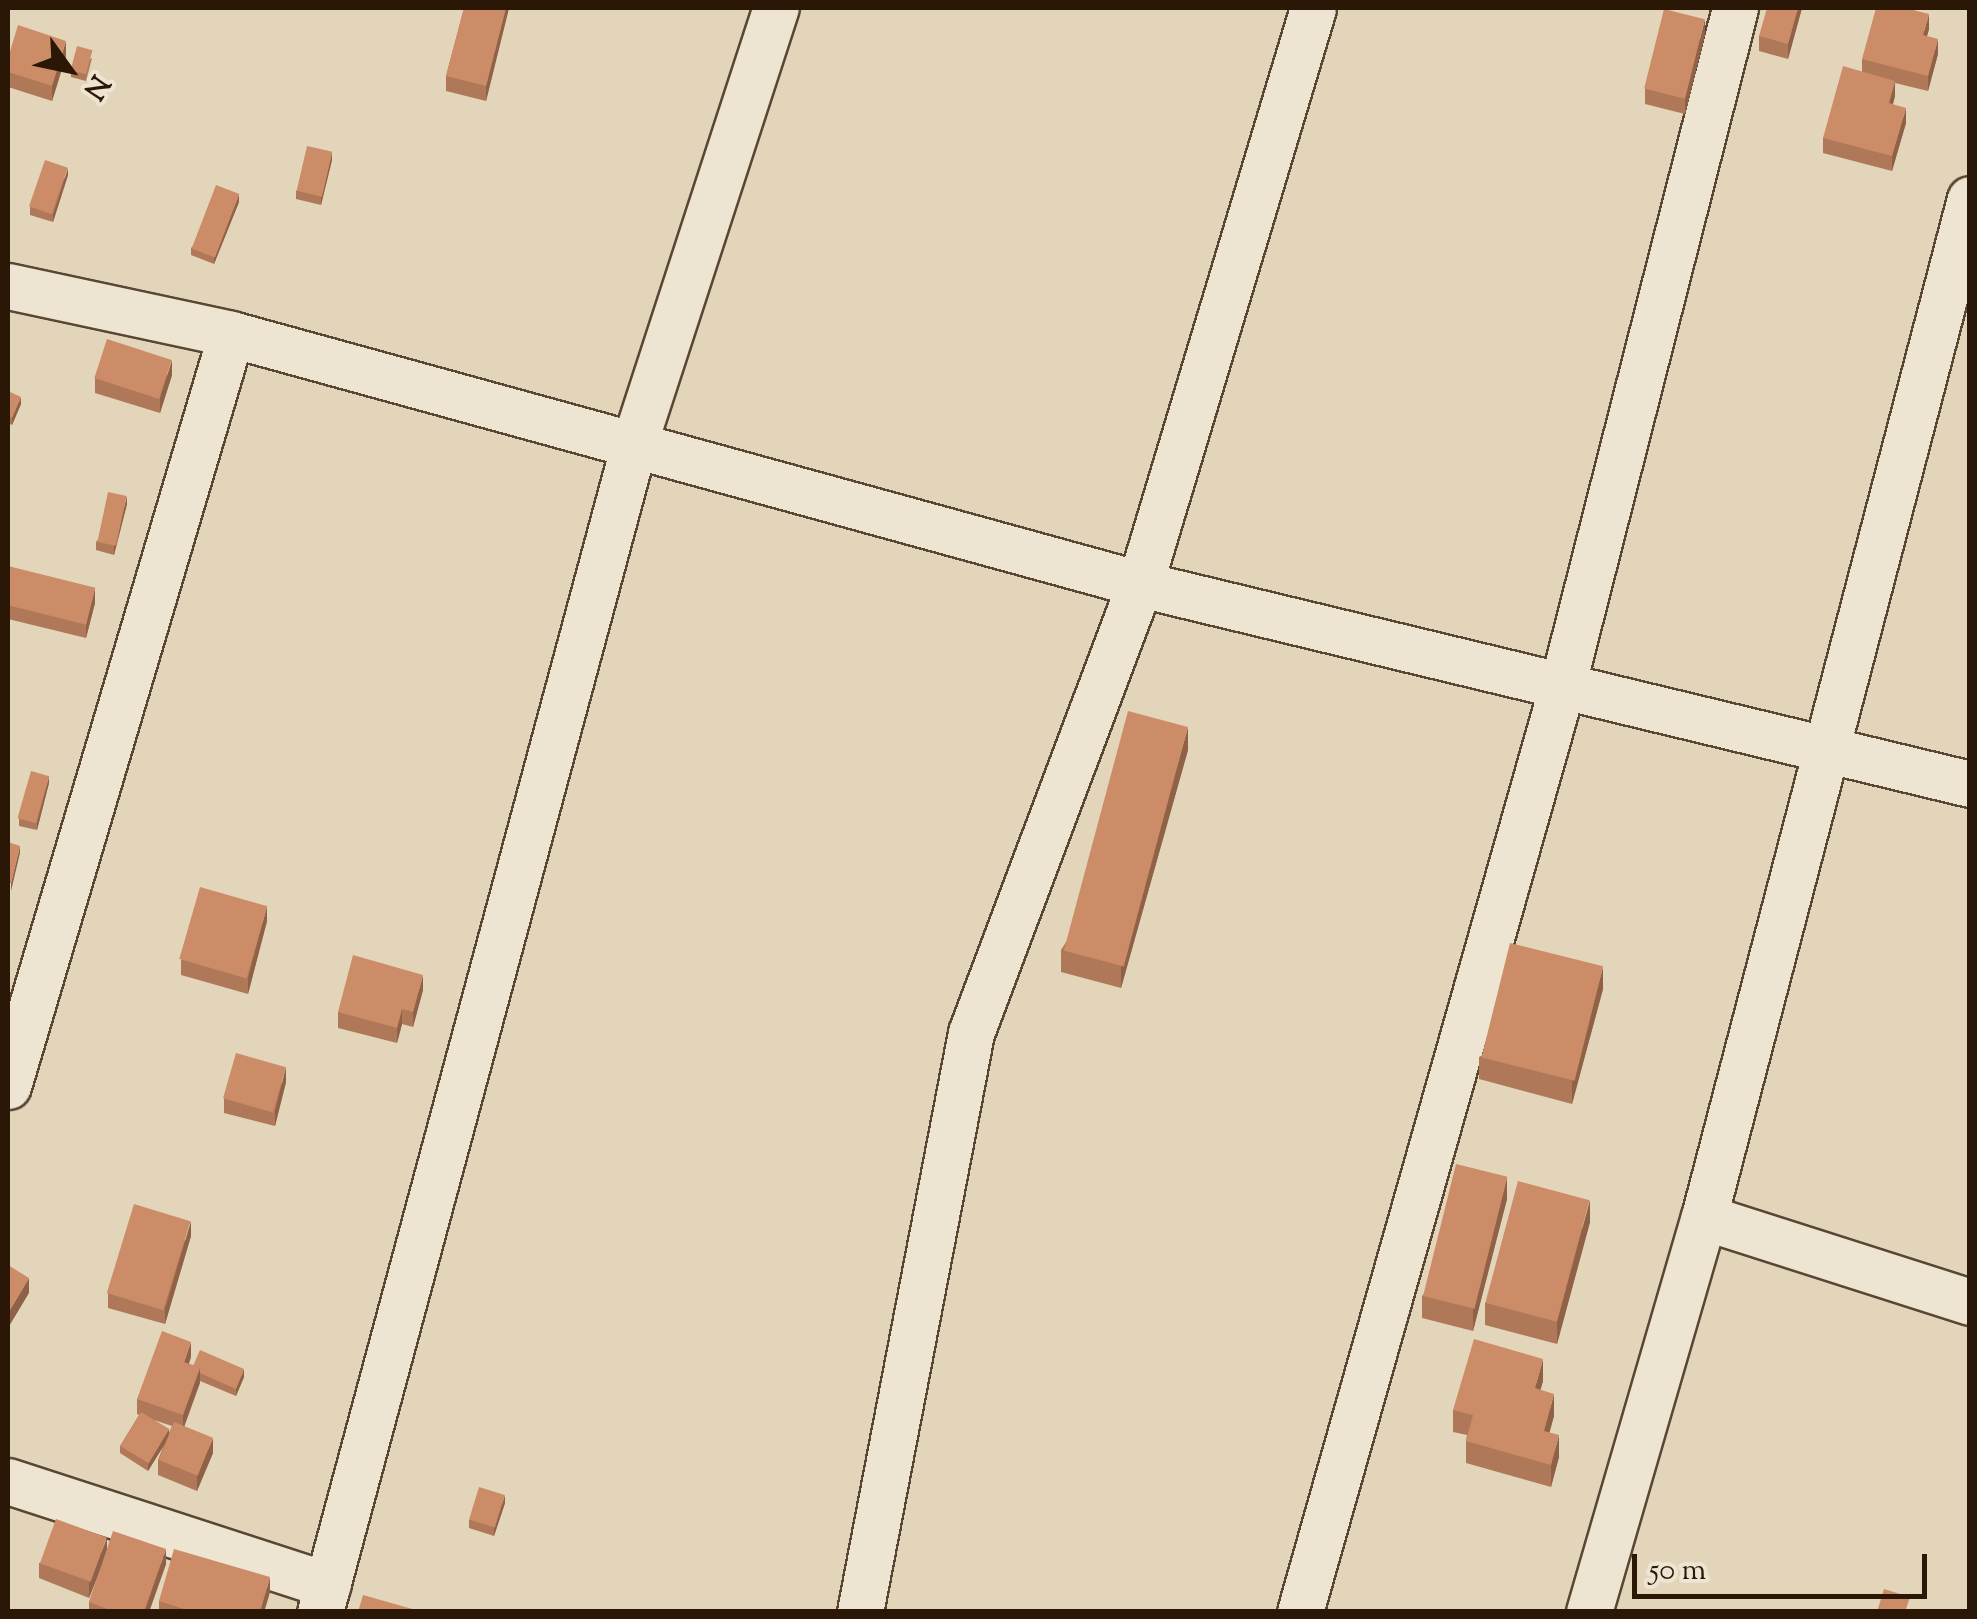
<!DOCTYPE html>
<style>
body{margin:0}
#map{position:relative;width:1977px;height:1619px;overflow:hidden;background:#e3d5ba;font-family:"Sorts Mill Goudy",serif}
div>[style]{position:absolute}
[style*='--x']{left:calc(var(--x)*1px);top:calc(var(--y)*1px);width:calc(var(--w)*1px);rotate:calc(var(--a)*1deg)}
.roads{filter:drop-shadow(2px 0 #594633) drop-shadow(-2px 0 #594633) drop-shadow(0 2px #594633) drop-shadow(0 -2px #594633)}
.minor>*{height:45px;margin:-22.5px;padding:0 22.5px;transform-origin:22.5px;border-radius:22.5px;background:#ede4d2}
.wall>*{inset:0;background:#af7859}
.shaded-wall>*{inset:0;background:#8f6248}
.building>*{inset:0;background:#cc8c67;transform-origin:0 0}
span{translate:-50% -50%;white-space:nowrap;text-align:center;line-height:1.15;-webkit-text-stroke:8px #ede4d2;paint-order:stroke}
.frame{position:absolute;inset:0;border:10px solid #2b1706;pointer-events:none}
.north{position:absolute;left:20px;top:20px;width:100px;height:100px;-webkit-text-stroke:8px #ede4d2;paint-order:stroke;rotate:123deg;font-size:28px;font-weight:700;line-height:40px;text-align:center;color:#2b1706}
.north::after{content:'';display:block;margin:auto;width:35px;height:45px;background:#2b1706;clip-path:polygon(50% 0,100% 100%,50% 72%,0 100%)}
.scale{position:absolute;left:1632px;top:1554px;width:295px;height:45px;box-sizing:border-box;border:5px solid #2b1706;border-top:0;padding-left:12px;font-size:30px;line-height:35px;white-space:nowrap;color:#2b1706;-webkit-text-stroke:8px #ede4d2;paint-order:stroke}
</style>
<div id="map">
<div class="roads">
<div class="minor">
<div style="--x:8;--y:286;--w:228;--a:12.1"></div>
<div style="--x:231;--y:334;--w:943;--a:15.38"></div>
<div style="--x:1140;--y:584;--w:854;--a:13.55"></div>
<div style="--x:8;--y:1086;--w:784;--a:-73.48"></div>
<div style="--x:1704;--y:1217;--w:279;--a:17.7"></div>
<div style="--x:8;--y:1481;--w:336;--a:18"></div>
<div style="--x:320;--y:1612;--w:1209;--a:-74.95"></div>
<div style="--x:634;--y:444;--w:459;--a:-72"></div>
<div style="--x:860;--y:1612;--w:590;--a:-79.15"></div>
<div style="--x:971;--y:1033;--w:480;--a:-69.4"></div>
<div style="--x:1140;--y:584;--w:601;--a:-73.28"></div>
<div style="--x:1300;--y:1612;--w:966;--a:-74.19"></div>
<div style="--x:1563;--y:683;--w:697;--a:-75.7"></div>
<div style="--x:1589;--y:1612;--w:411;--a:-73.8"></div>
<div style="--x:1704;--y:1217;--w:1052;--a:-75.36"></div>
</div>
</div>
<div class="wall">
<div style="clip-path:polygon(464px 8px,509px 8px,486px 101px,446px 91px,446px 76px)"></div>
<div style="clip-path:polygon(1802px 8px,1788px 59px,1759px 51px,1759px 36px)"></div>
<div style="clip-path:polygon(1929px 29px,1927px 36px,1938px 54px,1928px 91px,1895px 83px,1895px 96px,1893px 104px,1906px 123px,1892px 171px,1823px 153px,1823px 138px,1862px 72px,1862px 59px)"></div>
<div style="clip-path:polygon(1705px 34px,1685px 114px,1645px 104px,1645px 89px)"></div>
<div style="clip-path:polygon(66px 56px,52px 101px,8px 87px,8px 58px)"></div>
<div style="clip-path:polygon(92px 58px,86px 81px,71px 77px,71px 70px)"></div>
<div style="clip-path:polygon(332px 160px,321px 205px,296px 199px,296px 191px)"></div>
<div style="clip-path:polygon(68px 175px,53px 222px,30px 215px,30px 207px)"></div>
<div style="clip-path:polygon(239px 202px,214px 264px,191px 255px,191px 248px)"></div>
<div style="clip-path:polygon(172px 375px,160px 413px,95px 393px,95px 378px)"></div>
<div style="clip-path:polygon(8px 391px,21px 404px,12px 425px,8px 423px)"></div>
<div style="clip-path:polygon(127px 504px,114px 555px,96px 550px,96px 542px)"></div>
<div style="clip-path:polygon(8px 566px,95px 603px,86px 638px,8px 619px)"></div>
<div style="clip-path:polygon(1188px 750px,1121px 988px,1061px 972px,1061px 950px)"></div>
<div style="clip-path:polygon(49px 783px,37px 830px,19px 826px,19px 818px)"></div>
<div style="clip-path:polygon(267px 921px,248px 994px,181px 975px,181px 960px)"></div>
<div style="clip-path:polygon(1603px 989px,1572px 1104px,1479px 1079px,1479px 1057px)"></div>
<div style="clip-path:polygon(423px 990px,413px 1027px,402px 1024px,397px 1043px,338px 1028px,338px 1012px)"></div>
<div style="clip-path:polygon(286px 1082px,275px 1126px,224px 1113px,224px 1098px)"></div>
<div style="clip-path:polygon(1507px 1199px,1473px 1331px,1422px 1318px,1422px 1296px)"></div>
<div style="clip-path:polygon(1590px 1222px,1557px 1344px,1485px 1325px,1485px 1303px)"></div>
<div style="clip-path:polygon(191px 1236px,165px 1324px,108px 1308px,108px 1293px)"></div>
<div style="clip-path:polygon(evenodd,191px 1357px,189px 1364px,244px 1377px,236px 1396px,200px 1381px,184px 1426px,213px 1453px,197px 1491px,158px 1475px,158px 1460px,163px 1447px,148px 1471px,120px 1453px,120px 1446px,139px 1415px,137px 1414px,137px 1399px,191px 1357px,154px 1420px,172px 1426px,169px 1433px,154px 1420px)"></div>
<div style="clip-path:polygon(1543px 1381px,1540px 1390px,1554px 1416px,1549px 1432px,1559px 1457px,1551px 1487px,1466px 1463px,1466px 1441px,1467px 1435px,1453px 1432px,1453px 1410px)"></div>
<div style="clip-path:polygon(505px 1503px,494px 1536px,469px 1528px,469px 1520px)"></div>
<div style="clip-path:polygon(107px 1551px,166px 1564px,149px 1612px,84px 1612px,89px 1610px,89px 1602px,102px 1565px,89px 1598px,39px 1578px,39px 1563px)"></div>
<div style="clip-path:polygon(270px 1592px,264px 1612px,159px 1612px,159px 1601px)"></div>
</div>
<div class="shaded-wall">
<div style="clip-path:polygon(506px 8px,509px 8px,486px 101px,486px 86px)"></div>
<div style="clip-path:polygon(1798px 8px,1802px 8px,1788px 59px,1788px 44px)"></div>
<div style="clip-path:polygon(1929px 14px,1929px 29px,1923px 50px,1923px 35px)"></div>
<div style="clip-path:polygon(1705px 19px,1705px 34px,1685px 114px,1685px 99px)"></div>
<div style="clip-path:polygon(1938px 39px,1938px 54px,1928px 91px,1928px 76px)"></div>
<div style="clip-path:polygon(66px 41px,66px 56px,52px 101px,52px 86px)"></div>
<div style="clip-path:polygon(1895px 81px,1895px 96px,1889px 118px,1889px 103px)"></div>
<div style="clip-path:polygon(1906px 108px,1906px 123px,1892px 171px,1892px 156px)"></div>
<div style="clip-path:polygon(332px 152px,332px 160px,321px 205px,321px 197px)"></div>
<div style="clip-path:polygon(68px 168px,68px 175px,53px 222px,53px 215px)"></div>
<div style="clip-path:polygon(239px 194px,239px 202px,214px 264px,214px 257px)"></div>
<div style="clip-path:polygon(172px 360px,172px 375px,160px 413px,160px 398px)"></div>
<div style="clip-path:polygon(21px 397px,21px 404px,12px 425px,12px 418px)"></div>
<div style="clip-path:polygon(127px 496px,127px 504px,114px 555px,114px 547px)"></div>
<div style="clip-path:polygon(95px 588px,95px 603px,86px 638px,86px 623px)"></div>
<div style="clip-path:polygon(1188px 727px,1188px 750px,1121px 988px,1121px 966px)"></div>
<div style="clip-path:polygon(49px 776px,49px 783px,37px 830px,37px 823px)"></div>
<div style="clip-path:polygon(20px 846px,20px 853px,11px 891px,11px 883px)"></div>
<div style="clip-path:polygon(267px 906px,267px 921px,248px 994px,248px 978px)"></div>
<div style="clip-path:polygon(1603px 967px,1603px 989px,1572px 1104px,1572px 1082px)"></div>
<div style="clip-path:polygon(423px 975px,423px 990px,413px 1027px,413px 1012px)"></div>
<div style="clip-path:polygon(402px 1009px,402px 1024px,397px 1043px,397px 1028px)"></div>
<div style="clip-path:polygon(286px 1067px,286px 1082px,275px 1126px,275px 1111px)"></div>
<div style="clip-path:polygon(1507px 1177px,1507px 1199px,1473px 1331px,1473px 1309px)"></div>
<div style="clip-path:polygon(1590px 1200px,1590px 1222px,1557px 1344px,1557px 1322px)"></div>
<div style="clip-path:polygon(191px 1221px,191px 1236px,165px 1324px,165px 1309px)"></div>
<div style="clip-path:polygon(29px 1278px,29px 1293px,8px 1328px,8px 1313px)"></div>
<div style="clip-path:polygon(191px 1342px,191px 1357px,184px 1377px,184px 1362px)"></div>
<div style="clip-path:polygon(1543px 1359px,1543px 1381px,1535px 1410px,1535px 1388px)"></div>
<div style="clip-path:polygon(200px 1368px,200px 1383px,183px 1430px,183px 1415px)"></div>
<div style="clip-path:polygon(244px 1369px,244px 1377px,236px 1396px,236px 1389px)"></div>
<div style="clip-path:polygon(1554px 1394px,1554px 1416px,1544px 1453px,1544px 1431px)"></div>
<div style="clip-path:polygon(169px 1429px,169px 1437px,148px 1471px,148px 1464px)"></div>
<div style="clip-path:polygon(1559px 1435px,1559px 1457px,1551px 1487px,1551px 1465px)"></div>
<div style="clip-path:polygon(213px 1438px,213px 1453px,197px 1491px,197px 1476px)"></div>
<div style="clip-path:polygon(505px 1495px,505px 1503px,494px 1536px,494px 1528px)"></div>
<div style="clip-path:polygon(107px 1538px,107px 1553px,89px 1598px,89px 1583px)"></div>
<div style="clip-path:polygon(166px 1549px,166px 1564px,149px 1612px,144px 1612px)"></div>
<div style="clip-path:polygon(270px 1577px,270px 1592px,264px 1612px,260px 1612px)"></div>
</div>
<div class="building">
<div style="clip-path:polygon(464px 8px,506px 8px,486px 86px,446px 76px)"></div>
<div style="clip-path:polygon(1767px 8px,1798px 8px,1788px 44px,1759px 36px)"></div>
<div style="clip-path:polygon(1876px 8px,1905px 8px,1929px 14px,1923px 35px,1938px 39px,1928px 76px,1862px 59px)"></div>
<div style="left:1664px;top:9px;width:42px;height:82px;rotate:14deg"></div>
<div style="clip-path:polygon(18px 25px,66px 41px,52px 86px,8px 72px,8px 58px)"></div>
<div style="left:77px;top:46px;width:16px;height:25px;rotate:15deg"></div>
<div style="clip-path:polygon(1843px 66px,1895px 81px,1889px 103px,1906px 108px,1892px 156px,1823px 138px)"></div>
<div style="left:307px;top:146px;width:26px;height:46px;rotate:13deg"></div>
<div style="left:45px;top:160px;width:24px;height:49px;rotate:19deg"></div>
<div style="left:216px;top:185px;width:25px;height:68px;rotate:21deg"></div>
<div style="left:107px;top:339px;width:68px;height:41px;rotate:18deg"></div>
<div style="clip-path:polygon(8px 391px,21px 397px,12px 418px,8px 416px)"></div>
<div style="left:108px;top:492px;width:19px;height:51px;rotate:12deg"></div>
<div style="left:8px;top:566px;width:90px;height:38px;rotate:14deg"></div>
<div style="left:1128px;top:711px;width:62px;height:248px;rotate:15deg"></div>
<div style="left:31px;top:771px;width:19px;height:49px;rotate:16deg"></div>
<div style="clip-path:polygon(8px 842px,20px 846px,11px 883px,8px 883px)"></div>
<div style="left:200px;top:887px;width:70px;height:75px;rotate:16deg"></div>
<div style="left:1510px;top:943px;width:96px;height:118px;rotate:14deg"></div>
<div style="clip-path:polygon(353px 955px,423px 975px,413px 1012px,402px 1009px,397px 1028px,338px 1012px)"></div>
<div style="left:236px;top:1053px;width:52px;height:47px;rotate:16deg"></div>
<div style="left:1456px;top:1164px;width:53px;height:136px;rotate:14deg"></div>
<div style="left:1518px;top:1181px;width:74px;height:126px;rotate:15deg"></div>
<div style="left:134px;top:1204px;width:59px;height:93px;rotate:17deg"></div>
<div style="clip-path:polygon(8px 1265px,29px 1278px,8px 1313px)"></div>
<div style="clip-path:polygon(162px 1331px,191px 1342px,184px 1362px,200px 1368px,183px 1415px,137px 1399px)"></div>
<div style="clip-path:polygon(1474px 1339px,1543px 1359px,1535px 1388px,1554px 1394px,1544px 1431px,1559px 1435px,1551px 1465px,1466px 1441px,1473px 1415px,1453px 1410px)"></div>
<div style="clip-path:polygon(200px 1350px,244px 1369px,236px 1389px,200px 1373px,200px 1368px,193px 1366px)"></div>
<div style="left:141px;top:1412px;width:33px;height:40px;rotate:31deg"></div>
<div style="left:174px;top:1422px;width:42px;height:41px;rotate:22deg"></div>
<div style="left:479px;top:1487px;width:27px;height:34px;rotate:17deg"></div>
<div style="left:56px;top:1519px;width:54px;height:47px;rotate:20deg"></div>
<div style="clip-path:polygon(113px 1531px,166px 1549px,144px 1612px,115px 1612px,89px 1602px)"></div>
<div style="clip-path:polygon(174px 1549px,270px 1577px,260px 1612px,193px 1612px,159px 1601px)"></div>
<div style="clip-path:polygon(1884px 1589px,1910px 1597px,1905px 1612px,1877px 1612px)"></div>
<div style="clip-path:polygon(363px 1595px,423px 1612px,358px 1612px)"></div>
</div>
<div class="frame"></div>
<div class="north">N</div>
<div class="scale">50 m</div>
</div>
